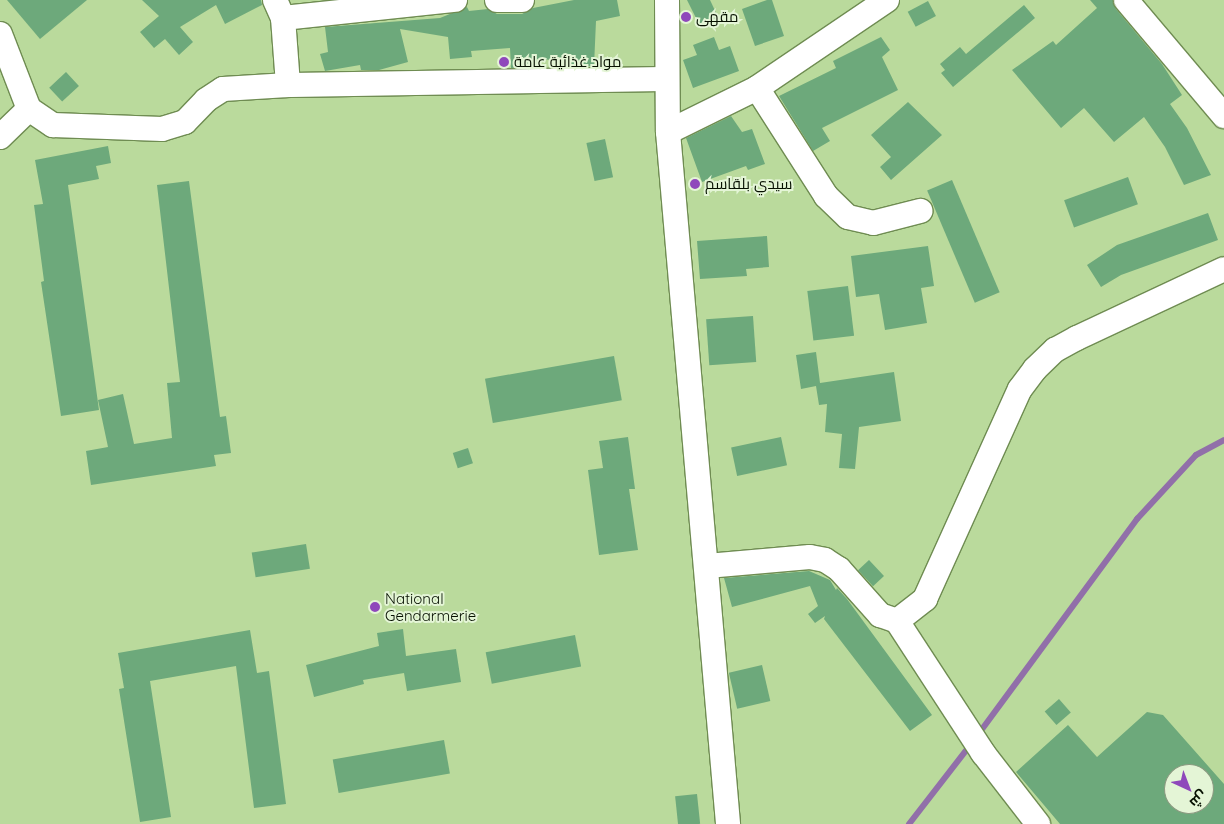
<!DOCTYPE html>
<meta charset="utf-8">
<style>
body{margin:0}
#map{position:relative;width:1224px;height:824px;overflow:hidden;background:#bada9c;font-family:Quicksand,Cairo,sans-serif}
div>[style]{position:absolute}
[style*='--x']{left:calc(var(--x)*1px);top:calc(var(--y)*1px);width:calc(var(--w)*1px);rotate:calc(var(--a)*1deg)}
.stream>*{height:6px;margin:-3px;padding:0 3px;transform-origin:3px;border-radius:3px;background:#916fa9}
.building>*{inset:0;background:#6da97b;transform-origin:0 0}
.roads{filter:drop-shadow(1px 0 #6f8c52) drop-shadow(-1px 0 #6f8c52) drop-shadow(0 1px #6f8c52) drop-shadow(0 -1px #6f8c52)}
.street>*{height:24px;margin:-12px;padding:0 12px;transform-origin:12px;border-radius:12px;background:#fff}
.dots>*{width:14px;height:14px;translate:-50% -50%;box-sizing:border-box;border:2px solid #e4f5d6;border-radius:50%}
span{translate:-50% -50%;white-space:nowrap;text-align:center;line-height:1.15;-webkit-text-stroke:4px #e4f5d6;paint-order:stroke}
.poi-label{font-size:15px;color:#061000}
.left{translate:0 -50%;text-align:left}
.north{position:absolute;left:1164px;top:764px;width:50px;height:50px;box-sizing:border-box;background:#e4f5d6;border:1px solid #8b9980;border-radius:50%;rotate:137deg;font-size:14px;font-weight:700;line-height:20px;text-align:center;color:#061000}
.north::after{content:'';display:block;margin:auto;width:18px;height:22px;background:#8f48bb;clip-path:polygon(50% 0,100% 100%,50% 72%,0 100%)}
</style>
<div id="map">
<div class="stream">
<div style="--x:977;--y:736;--w:270;--a:-53.6"></div>
<div style="--x:1137;--y:519;--w:87;--a:-47.3"></div>
<div style="--x:1196;--y:455;--w:32;--a:-28"></div>
<div style="--x:909;--y:824;--w:101;--a:-52.2"></div>
</div>
<div class="building">
<div style="clip-path:polygon(7px 0,87px 0,40px 39px)"></div>
<div style="clip-path:polygon(142px 0,261px 0,262px 5px,225px 24px,216px 5px,180px 27px,193px 42px,179px 55px,165px 39px,154px 48px,140px 32px,159px 16px)"></div>
<div style="clip-path:polygon(574px 0,617px 0,620px 16px,596px 21px,594px 66px,571px 67px,571px 61px,537px 59px,538px 67px,511px 68px,510px 48px,471px 51px,472px 57px,450px 59px,448px 37px,400px 29px,408px 62px,379px 70px,361px 70px,360px 65px,325px 71px,320px 54px,328px 52px,325px 27px,440px 18px,467px 7px,469px 11px,488px 9px,497px 14px,522px 14px,533px 8px)"></div>
<div style="clip-path:polygon(687px 0,710px 0,718px 17px,700px 26px)"></div>
<div style="clip-path:polygon(767px 0,772px 0,784px 36px,755px 46px,742px 9px)"></div>
<div style="clip-path:polygon(1090px 0,1113px 0,1116px 9px,1162px 64px,1182px 95px,1170px 104px,1187px 128px,1211px 175px,1184px 185px,1165px 147px,1144px 117px,1114px 142px,1084px 108px,1061px 128px,1012px 70px,1053px 41px,1056px 45px,1097px 8px)"></div>
<div style="left:928px;top:1px;width:17px;height:23px;rotate:62deg"></div>
<div style="clip-path:polygon(1024px 5px,1035px 18px,953px 87px,941px 73px,945px 70px,940px 64px,960px 47px,966px 54px)"></div>
<div style="clip-path:polygon(714px 37px,719px 50px,730px 46px,739px 71px,693px 88px,683px 60px,697px 55px,693px 45px)"></div>
<div style="clip-path:polygon(881px 37px,890px 50px,882px 57px,898px 90px,822px 128px,830px 141px,813px 151px,779px 96px,836px 68px,833px 61px)"></div>
<div style="left:66px;top:72px;width:19px;height:23px;rotate:47deg"></div>
<div style="clip-path:polygon(908px 102px,942px 135px,891px 180px,880px 167px,891px 157px,871px 135px)"></div>
<div style="clip-path:polygon(731px 116px,742px 132px,752px 129px,765px 164px,748px 170px,746px 166px,702px 182px,686px 138px)"></div>
<div style="left:605px;top:139px;width:39px;height:19px;rotate:78deg"></div>
<div style="clip-path:polygon(108px 146px,111px 163px,96px 166px,99px 179px,68px 185px,99px 410px,61px 416px,41px 282px,44px 281px,34px 205px,43px 204px,35px 160px)"></div>
<div style="left:1128px;top:177px;width:29px;height:68px;rotate:70deg"></div>
<div style="left:952px;top:180px;width:122px;height:27px;rotate:67deg"></div>
<div style="clip-path:polygon(189px 181px,220px 417px,226px 416px,231px 453px,214px 455px,216px 466px,91px 485px,86px 451px,108px 447px,98px 400px,123px 394px,134px 444px,172px 438px,167px 383px,180px 382px,157px 185px)"></div>
<div style="clip-path:polygon(1208px 213px,1218px 240px,1121px 275px,1101px 287px,1087px 265px,1117px 245px)"></div>
<div style="clip-path:polygon(767px 236px,769px 267px,746px 269px,747px 276px,700px 279px,697px 241px)"></div>
<div style="clip-path:polygon(928px 246px,934px 286px,921px 288px,927px 323px,885px 330px,879px 294px,856px 297px,851px 256px)"></div>
<div style="left:848px;top:286px;width:50px;height:41px;rotate:83deg"></div>
<div style="left:753px;top:316px;width:46px;height:47px;rotate:86deg"></div>
<div style="clip-path:polygon(816px 352px,820px 383px,894px 372px,901px 421px,859px 427px,855px 469px,839px 468px,842px 434px,825px 432px,827px 404px,819px 405px,816px 386px,801px 389px,796px 355px)"></div>
<div style="left:614px;top:356px;width:45px;height:131px;rotate:80deg"></div>
<div style="clip-path:polygon(628px 437px,635px 489px,629px 489px,638px 550px,599px 555px,588px 470px,603px 468px,599px 441px)"></div>
<div style="left:781px;top:437px;width:29px;height:51px;rotate:78deg"></div>
<div style="left:468px;top:448px;width:16px;height:16px;rotate:72deg"></div>
<div style="left:306px;top:544px;width:25px;height:55px;rotate:81deg"></div>
<div style="left:869px;top:560px;width:22px;height:15px;rotate:47deg"></div>
<div style="clip-path:polygon(809px 571px,830px 580px,836px 590px,837px 588px,847px 599px,932px 715px,910px 731px,824px 619px,825px 616px,815px 623px,808px 614px,818px 606px,810px 586px,732px 607px,724px 578px)"></div>
<div style="clip-path:polygon(403px 629px,406px 656px,456px 649px,461px 682px,407px 691px,404px 673px,363px 680px,364px 684px,314px 697px,306px 665px,379px 646px,377px 633px)"></div>
<div style="clip-path:polygon(250px 630px,257px 673px,269px 671px,286px 804px,254px 808px,236px 666px,150px 681px,171px 817px,140px 822px,119px 689px,124px 688px,118px 653px)"></div>
<div style="left:575px;top:635px;width:32px;height:91px;rotate:79deg"></div>
<div style="left:762px;top:665px;width:37px;height:34px;rotate:77deg"></div>
<div style="left:1059px;top:699px;width:18px;height:19px;rotate:49deg"></div>
<div style="clip-path:polygon(evenodd,1147px 712px,1163px 715px,1224px 784px,1224px 824px,1060px 824px,1016px 772px,1068px 725px,1097px 757px,1147px 712px,1174px 774px,1204px 774px,1204px 804px,1174px 804px,1174px 774px)"></div>
<div style="left:444px;top:740px;width:34px;height:113px;rotate:80deg"></div>
<div style="left:697px;top:794px;width:30px;height:22px;rotate:84deg"></div>
</div>
<div class="roads">
<div class="street">
<div style="--x:275;--y:0;--w:20;--a:66"></div>
<div style="--x:283;--y:18;--w:67;--a:85.7"></div>
<div style="--x:288;--y:85;--w:379;--a:-0.9"></div>
<div style="--x:497;--y:0;--w:25;--a:0"></div>
<div style="--x:667;--y:0;--w:132;--a:89.6"></div>
<div style="--x:668;--y:132;--w:695;--a:85.04"></div>
<div style="--x:1126;--y:0;--w:152;--a:49.8"></div>
<div style="--x:283;--y:18;--w:173;--a:-6"></div>
<div style="--x:0;--y:34;--w:80;--a:68.9"></div>
<div style="--x:29;--y:109;--w:29;--a:34"></div>
<div style="--x:53;--y:125;--w:109;--a:2.1"></div>
<div style="--x:162;--y:129;--w:24;--a:-17"></div>
<div style="--x:185;--y:122;--w:30;--a:-46"></div>
<div style="--x:206;--y:100;--w:20;--a:-33"></div>
<div style="--x:223;--y:89;--w:65;--a:-3.5"></div>
<div style="--x:757;--y:88;--w:128;--a:57.4"></div>
<div style="--x:826;--y:196;--w:30;--a:44"></div>
<div style="--x:848;--y:217;--w:26;--a:13"></div>
<div style="--x:873;--y:223;--w:49;--a:-14.3"></div>
<div style="--x:668;--y:132;--w:99;--a:-26.3"></div>
<div style="--x:757;--y:88;--w:157;--a:-34.1"></div>
<div style="--x:0;--y:137;--w:40;--a:-44"></div>
<div style="--x:707;--y:566;--w:103;--a:-5"></div>
<div style="--x:810;--y:557;--w:15;--a:11"></div>
<div style="--x:825;--y:560;--w:17;--a:33"></div>
<div style="--x:839;--y:569;--w:62;--a:48.3"></div>
<div style="--x:880;--y:615;--w:18;--a:19"></div>
<div style="--x:897;--y:621;--w:36;--a:-38"></div>
<div style="--x:925;--y:599;--w:230;--a:-65.7"></div>
<div style="--x:1020;--y:389;--w:25;--a:-53"></div>
<div style="--x:1035;--y:369;--w:28;--a:-44"></div>
<div style="--x:1055;--y:350;--w:25;--a:-29"></div>
<div style="--x:1077;--y:338;--w:162;--a:-25.1"></div>
<div style="--x:897;--y:621;--w:158;--a:56.9"></div>
<div style="--x:983;--y:753;--w:90;--a:52.2"></div>
</div>
</div>
<div class="dots">
<div style="left:686px;top:17px;background:#8f48bb"></div>
<div style="left:504px;top:62px;background:#8f48bb"></div>
<div style="left:695px;top:184px;background:#8f48bb"></div>
<div style="left:375px;top:607px;background:#8f48bb"></div>
</div>
<div class="poi-label">
<span class="left" style="left:696px;top:17px">مقهى</span>
<span class="left" style="left:514px;top:62px">مواد غذائية عامة</span>
<span class="left" style="left:705px;top:184px">سيدي بلقاسم</span>
<span class="left" style="left:385px;top:607px">National<br>Gendarmerie</span>
</div>
<div class="north">ش</div>
</div>
